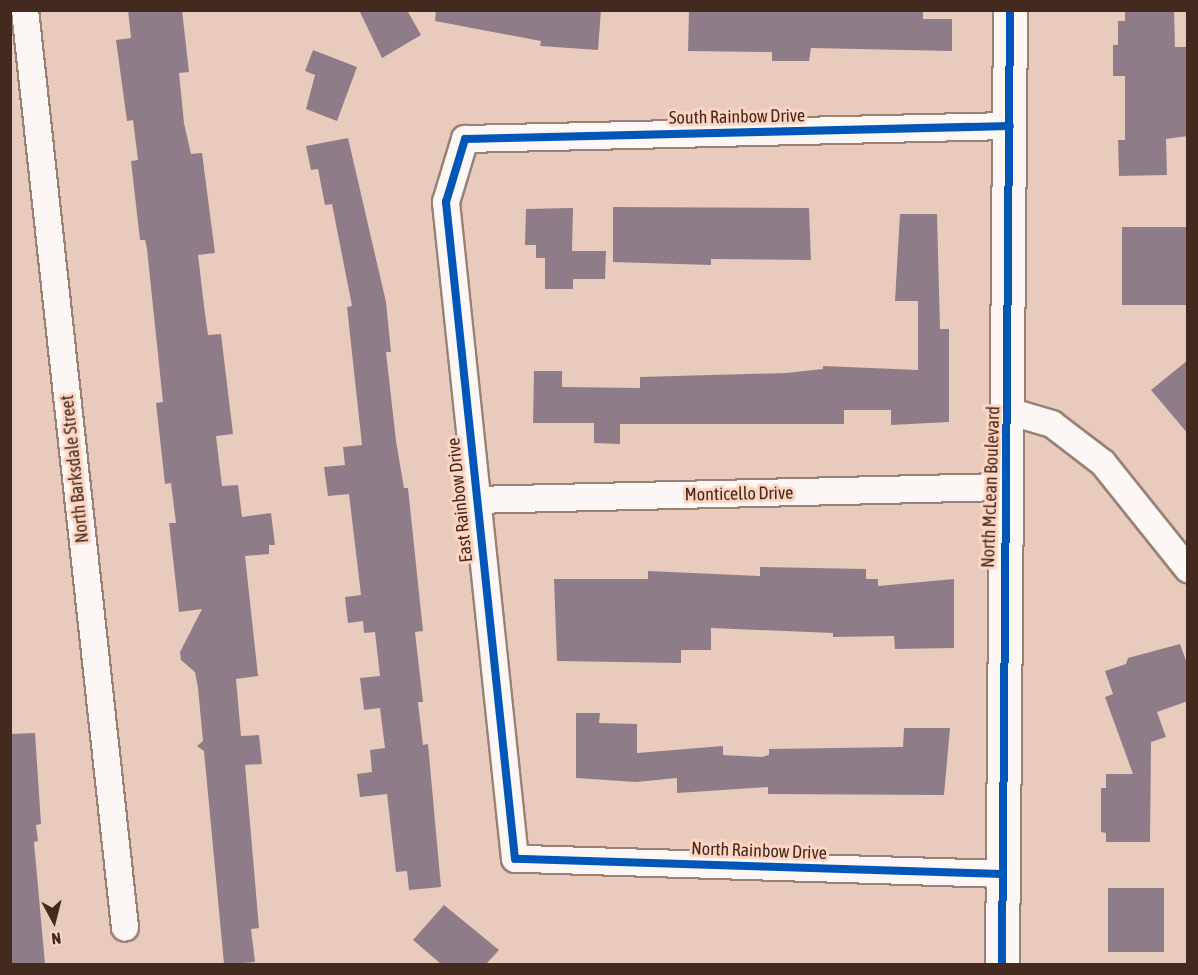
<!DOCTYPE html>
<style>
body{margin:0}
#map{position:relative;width:1198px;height:975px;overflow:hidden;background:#e9cbbe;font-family:"Asap Condensed",sans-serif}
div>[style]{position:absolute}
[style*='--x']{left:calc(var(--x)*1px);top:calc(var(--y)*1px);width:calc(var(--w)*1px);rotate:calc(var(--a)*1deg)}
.building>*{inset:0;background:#8e7d88;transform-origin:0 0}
.roads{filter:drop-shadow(2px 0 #9a8176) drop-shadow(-2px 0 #9a8176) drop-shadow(0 2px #9a8176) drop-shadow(0 -2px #9a8176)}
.minor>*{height:26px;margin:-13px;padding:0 13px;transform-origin:13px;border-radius:13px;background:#fcf7f5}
.major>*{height:33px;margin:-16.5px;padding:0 16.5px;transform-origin:16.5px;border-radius:16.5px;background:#fcf7f5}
.cycleway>*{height:8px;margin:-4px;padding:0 4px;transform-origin:4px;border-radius:4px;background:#0057b8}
span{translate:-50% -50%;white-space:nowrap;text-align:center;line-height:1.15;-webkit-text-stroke:6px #ffd5c2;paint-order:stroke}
.street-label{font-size:18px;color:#442a1e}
.frame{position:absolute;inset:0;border:12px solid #442a1e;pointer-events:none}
.north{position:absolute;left:24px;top:891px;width:60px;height:60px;-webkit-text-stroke:4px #ffd5c2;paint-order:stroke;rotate:173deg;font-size:16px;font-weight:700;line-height:24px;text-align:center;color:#442a1e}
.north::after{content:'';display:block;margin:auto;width:21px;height:27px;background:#442a1e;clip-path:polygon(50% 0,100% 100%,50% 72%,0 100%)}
</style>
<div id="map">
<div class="building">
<div style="clip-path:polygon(128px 10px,182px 10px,189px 72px,179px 73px,184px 123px,191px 154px,202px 153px,215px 253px,198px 255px,205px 314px,208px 335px,221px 334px,233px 434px,216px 436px,222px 486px,238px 485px,242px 517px,271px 513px,275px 545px,269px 545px,269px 554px,245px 556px,258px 676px,236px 679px,241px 736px,259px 735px,262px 764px,245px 765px,259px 928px,251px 929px,255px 962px,232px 964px,224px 964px,204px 751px,197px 746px,203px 741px,198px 688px,195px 672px,181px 660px,180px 652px,202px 609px,179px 612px,169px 523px,176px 523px,171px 483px,165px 484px,156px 403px,163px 402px,147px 249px,145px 240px,140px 240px,131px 161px,138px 160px,133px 120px,127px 121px,116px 40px,131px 38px)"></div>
<div style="clip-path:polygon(359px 10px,407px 10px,421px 35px,382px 58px)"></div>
<div style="clip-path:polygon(436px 10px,601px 10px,598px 50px,540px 46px,541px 41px,435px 21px)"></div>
<div style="clip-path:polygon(689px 10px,923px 10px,923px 19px,952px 19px,952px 51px,811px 48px,809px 61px,772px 61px,772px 52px,688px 51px)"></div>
<div style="clip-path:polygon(1125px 10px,1174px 10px,1175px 47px,1188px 47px,1188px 136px,1166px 139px,1167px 175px,1119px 176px,1118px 140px,1125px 140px,1125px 76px,1113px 76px,1113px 45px,1118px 45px,1118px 21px,1125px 21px)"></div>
<div style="clip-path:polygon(313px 50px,357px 67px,337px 121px,306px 109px,315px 75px,305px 71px)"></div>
<div style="clip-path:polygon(348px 138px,386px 302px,391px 352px,386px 352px,396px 441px,404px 488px,408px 488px,423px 631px,415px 632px,423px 702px,418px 702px,423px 745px,428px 744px,441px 887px,409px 890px,407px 871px,396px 872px,387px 794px,360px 797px,357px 774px,372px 772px,370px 750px,385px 748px,380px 708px,364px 710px,360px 678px,380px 676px,375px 632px,364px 633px,363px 621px,348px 623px,345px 597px,361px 595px,349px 494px,328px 496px,324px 467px,345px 465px,343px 447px,362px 445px,347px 307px,352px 306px,332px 204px,325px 205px,318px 169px,311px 170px,306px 146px)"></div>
<div style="clip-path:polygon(613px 207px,809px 208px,811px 260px,711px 259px,711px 265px,613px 262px)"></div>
<div style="clip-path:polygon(573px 208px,572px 251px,606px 251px,605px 279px,573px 279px,573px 289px,545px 289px,545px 258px,536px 258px,536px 245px,525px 245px,526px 209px)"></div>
<div style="clip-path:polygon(900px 214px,937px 214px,940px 329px,949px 329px,949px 422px,891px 425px,891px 410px,844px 410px,844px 424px,620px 424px,620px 444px,594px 443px,594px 423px,533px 423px,534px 371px,562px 371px,562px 387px,640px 388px,640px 377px,786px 373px,823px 369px,823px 366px,918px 370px,918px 301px,895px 301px)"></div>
<div style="left:1122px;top:227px;width:66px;height:78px"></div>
<div style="clip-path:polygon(1188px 360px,1188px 434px,1151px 390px)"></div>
<div style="clip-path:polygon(760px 567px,866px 569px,866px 579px,878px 579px,878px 586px,954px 579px,954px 648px,895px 649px,894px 636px,833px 637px,833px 633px,711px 628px,711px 650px,681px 650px,681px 663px,557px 661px,554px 579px,648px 579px,648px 571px,760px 576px)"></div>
<div style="clip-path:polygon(1180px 644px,1188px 666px,1188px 701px,1157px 712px,1166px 737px,1151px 742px,1150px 842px,1106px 842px,1106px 833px,1101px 832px,1101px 788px,1106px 788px,1106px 774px,1133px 774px,1105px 697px,1113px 694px,1105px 671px,1126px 664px,1128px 658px)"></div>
<div style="clip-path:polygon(576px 713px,600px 713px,599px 723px,637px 724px,637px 753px,723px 746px,723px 755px,762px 757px,769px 755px,769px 749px,903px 747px,904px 728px,950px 728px,944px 795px,768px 794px,768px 787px,677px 793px,677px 778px,636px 782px,576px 778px)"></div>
<div style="clip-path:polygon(35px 733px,41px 824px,36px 825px,38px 841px,34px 842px,45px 964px,10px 964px,10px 734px)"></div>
<div style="left:1108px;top:888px;width:56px;height:64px"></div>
<div style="clip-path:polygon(444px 905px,499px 950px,486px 964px,441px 964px,413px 940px)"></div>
</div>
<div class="roads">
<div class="minor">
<div style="--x:25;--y:10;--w:923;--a:83.78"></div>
<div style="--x:1008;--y:411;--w:46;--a:16.5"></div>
<div style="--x:1052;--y:424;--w:64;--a:37.4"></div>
<div style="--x:1103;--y:463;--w:136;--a:51.3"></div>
<div style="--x:474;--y:500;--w:530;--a:-1.41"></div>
<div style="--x:1002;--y:874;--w:487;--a:-178.2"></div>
<div style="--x:515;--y:859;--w:661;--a:-96"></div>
<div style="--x:446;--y:202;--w:66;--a:-73.2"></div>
<div style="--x:465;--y:139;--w:545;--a:-1.37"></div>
</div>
<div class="major">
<div style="--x:1002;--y:964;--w:954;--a:-89.52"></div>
</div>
</div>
<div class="cycleway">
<div style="--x:1002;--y:874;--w:487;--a:-178.2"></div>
<div style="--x:515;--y:859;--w:661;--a:-96"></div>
<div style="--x:446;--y:202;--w:66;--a:-73.2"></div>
<div style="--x:465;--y:139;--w:545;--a:-1.37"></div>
<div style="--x:1002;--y:964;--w:954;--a:-89.52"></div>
</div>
<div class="street-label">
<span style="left:737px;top:117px;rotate:-1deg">South Rainbow Drive</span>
<span style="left:75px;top:469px;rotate:-96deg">North Barksdale Street</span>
<span style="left:991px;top:487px;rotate:-88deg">North McLean Boulevard</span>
<span style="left:739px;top:494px;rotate:-1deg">Monticello Drive</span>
<span style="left:460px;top:500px;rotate:-96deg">East Rainbow Drive</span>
<span style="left:759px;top:851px;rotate:2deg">North Rainbow Drive</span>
</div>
<div class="frame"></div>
<div class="north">N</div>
</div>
